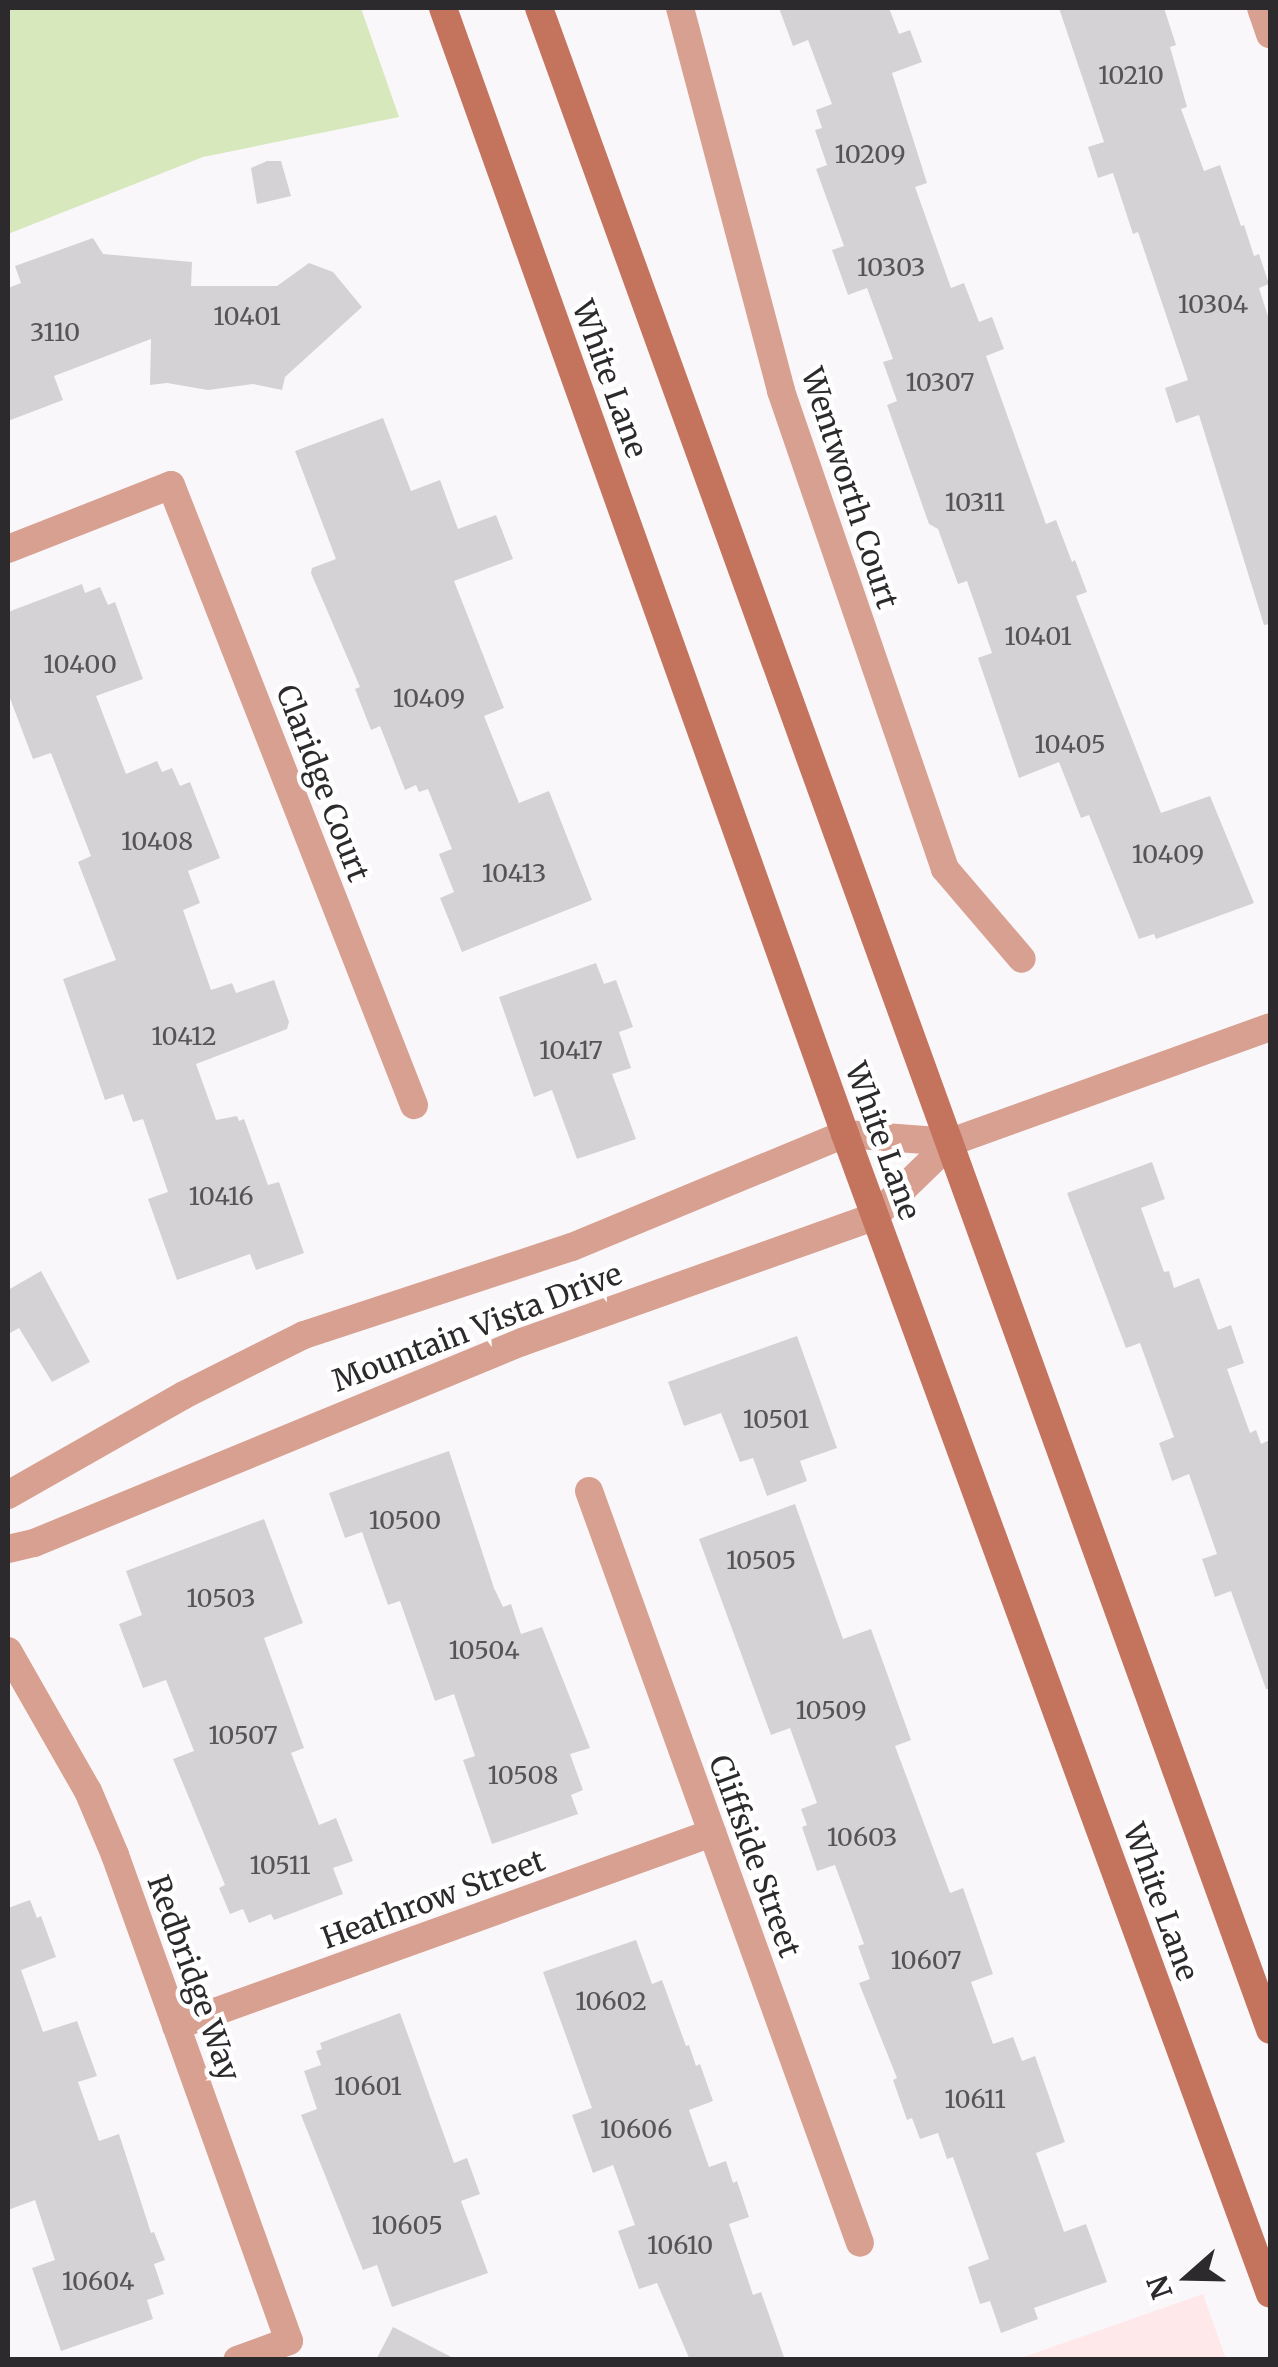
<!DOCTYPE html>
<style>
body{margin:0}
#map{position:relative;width:1278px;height:2367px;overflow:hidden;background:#faf7fa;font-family:Merriweather,serif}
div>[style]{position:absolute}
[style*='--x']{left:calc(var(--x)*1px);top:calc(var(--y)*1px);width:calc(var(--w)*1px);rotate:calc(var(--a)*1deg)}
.education>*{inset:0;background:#fee8e9}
.green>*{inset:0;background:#d6e8bc}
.building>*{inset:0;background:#d5d2d5}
.minor>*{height:28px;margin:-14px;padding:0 14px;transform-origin:14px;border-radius:14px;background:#d8a090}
.tertiary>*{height:28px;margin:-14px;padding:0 14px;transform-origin:14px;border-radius:14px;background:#d8a090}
.secondary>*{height:28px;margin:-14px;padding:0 14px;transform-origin:14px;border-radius:14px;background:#c4735d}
span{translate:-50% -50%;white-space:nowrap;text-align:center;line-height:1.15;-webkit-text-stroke:9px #fff;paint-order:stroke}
.number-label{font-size:25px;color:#565456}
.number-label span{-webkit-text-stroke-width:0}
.street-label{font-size:30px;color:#2c2a2c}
.frame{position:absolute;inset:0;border:10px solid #2c2a2c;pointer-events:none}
.north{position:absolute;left:1138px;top:2227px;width:100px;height:100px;-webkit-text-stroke:8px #fff;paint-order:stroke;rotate:250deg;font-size:28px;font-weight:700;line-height:40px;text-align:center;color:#2c2a2c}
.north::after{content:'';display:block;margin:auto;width:35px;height:45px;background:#2c2a2c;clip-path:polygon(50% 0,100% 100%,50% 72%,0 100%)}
</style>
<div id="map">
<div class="education">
<div style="clip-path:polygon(1203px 2294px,1226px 2359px,1018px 2359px)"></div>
</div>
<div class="green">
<div style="clip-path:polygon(8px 8px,361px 8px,399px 117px,203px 157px,8px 234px)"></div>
</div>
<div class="building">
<div style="clip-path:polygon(779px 8px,889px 8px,899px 34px,910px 30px,922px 62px,892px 73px,927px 183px,915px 187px,951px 288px,964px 283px,979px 322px,992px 317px,1004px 349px,986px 356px,1046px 524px,1056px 520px,1072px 562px,1075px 560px,1087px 592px,1076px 596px,1161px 813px,1210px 796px,1254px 903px,1156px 939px,1154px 934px,1139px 939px,1089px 815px,1081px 818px,1059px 762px,1019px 778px,978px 658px,992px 653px,967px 581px,958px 584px,938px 529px,929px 524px,887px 405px,897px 401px,883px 362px,893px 359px,867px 288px,848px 295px,832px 250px,844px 246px,816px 169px,827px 165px,815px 130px,822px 128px,816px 110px,832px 104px,808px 40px,793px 46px)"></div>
<div style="clip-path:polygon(1059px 8px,1164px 8px,1176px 45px,1170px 47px,1187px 107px,1181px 109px,1204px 171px,1220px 165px,1241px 226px,1244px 225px,1254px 256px,1259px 254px,1269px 284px,1259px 288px,1270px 323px,1270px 624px,1264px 625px,1199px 415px,1176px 423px,1165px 388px,1188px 380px,1138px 232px,1133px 234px,1113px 173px,1098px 178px,1088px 147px,1104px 142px)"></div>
<div style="clip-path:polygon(267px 161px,281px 161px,291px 196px,257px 204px,251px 168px)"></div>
<div style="clip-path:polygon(93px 238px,103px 254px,192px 262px,191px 286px,277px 286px,309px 263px,333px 272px,362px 307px,285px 377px,282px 390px,253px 384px,208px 390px,167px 383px,150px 385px,151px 339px,54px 376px,63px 400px,8px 421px,8px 288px,21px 283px,15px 266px)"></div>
<div style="clip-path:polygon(383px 418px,411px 491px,440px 480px,458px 529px,496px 515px,513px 559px,454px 581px,504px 708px,484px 716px,519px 803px,549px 791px,592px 900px,462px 952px,440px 898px,454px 892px,439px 854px,452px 849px,428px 789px,419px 792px,416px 785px,405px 790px,380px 726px,371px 730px,355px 689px,360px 687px,311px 573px,312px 568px,336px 559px,295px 451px)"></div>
<div style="clip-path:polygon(82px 584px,85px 593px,100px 587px,108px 605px,115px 602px,143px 679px,96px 696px,126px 774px,157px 761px,162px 772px,172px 768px,180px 786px,190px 782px,220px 858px,188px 871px,200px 903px,183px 910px,211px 990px,232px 983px,236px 993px,274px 980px,289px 1022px,287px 1029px,196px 1064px,216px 1120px,237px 1116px,239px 1121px,244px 1119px,268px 1185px,279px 1182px,304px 1253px,256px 1270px,250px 1254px,177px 1280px,148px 1199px,168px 1192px,143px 1119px,133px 1122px,123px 1094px,105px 1100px,63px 979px,116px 960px,78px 862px,91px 856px,51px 753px,33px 759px,8px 693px,8px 612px)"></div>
<div style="clip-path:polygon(596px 963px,604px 984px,616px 980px,633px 1027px,619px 1032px,631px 1068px,612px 1074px,636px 1139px,577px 1159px,552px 1090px,534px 1097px,499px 997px)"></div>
<div style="clip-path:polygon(1152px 1162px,1165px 1199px,1141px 1208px,1164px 1272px,1169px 1271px,1174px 1288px,1199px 1278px,1218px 1330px,1231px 1325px,1244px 1363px,1227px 1369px,1250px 1433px,1256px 1430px,1261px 1444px,1270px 1440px,1270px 1689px,1266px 1689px,1231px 1591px,1215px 1597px,1202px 1559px,1217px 1554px,1189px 1474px,1172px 1481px,1159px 1443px,1174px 1437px,1140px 1343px,1126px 1348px,1067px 1193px)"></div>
<div style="clip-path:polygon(41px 1271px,90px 1362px,52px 1382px,19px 1328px,8px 1334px,8px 1290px)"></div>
<div style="clip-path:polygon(797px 1336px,837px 1448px,800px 1461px,807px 1481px,767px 1496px,753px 1458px,740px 1462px,721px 1413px,684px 1426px,668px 1382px)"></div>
<div style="clip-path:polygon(449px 1451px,494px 1588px,503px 1607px,511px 1604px,521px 1634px,542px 1627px,590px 1748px,570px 1754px,583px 1790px,571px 1795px,578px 1814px,492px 1844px,463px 1760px,475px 1756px,454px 1694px,435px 1701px,400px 1601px,388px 1605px,362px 1532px,345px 1538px,329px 1493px)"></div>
<div style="clip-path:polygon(795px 1504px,843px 1639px,871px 1629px,911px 1740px,895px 1746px,950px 1893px,963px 1888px,993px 1974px,971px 1982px,993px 2044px,1013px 2037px,1022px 2061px,1035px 2056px,1065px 2142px,1036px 2153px,1064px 2232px,1086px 2224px,1107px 2282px,1034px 2308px,1038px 2319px,1001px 2333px,990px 2301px,980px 2304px,968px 2267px,989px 2259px,953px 2157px,947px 2159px,938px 2133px,920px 2139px,912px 2118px,907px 2120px,893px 2080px,897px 2078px,859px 1983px,870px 1979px,858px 1946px,864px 1944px,835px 1865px,817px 1871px,802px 1827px,807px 1825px,801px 1809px,817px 1803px,790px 1728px,771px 1735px,699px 1539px)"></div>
<div style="clip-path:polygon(264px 1519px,303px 1623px,264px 1638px,304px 1748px,291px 1753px,319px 1825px,336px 1818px,353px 1861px,333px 1868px,343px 1894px,274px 1920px,271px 1914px,249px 1923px,243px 1909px,230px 1914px,219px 1888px,225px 1885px,173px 1759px,194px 1751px,166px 1680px,143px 1688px,119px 1624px,142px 1615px,126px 1571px)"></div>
<div style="clip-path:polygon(30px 1900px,37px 1918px,41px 1916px,56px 1957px,21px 1970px,43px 2032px,77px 2021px,97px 2076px,78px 2082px,99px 2141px,119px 2134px,151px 2233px,154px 2232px,165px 2260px,154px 2264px,164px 2294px,147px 2300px,153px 2319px,61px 2351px,32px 2268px,55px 2260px,35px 2200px,8px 2210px,8px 1908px)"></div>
<div style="clip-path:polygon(636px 1940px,652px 1984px,662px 1980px,686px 2046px,689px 2045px,696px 2066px,700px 2064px,713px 2101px,689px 2110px,709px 2167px,726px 2161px,733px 2183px,737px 2181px,749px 2217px,729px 2224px,753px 2295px,761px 2292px,785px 2360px,690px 2360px,657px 2283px,639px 2289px,618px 2231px,635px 2225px,613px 2165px,593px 2173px,572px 2115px,592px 2108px,543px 1972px)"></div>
<div style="clip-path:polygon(400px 2013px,454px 2163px,467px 2158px,480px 2194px,461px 2201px,488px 2273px,392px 2307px,377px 2265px,363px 2270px,301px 2115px,317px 2109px,304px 2071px,321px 2065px,316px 2051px,322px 2049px,320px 2043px)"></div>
<div style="clip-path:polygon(393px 2327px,457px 2360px,376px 2360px)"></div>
</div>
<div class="minor">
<div style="--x:680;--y:8;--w:396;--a:75.2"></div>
<div style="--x:781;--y:391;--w:505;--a:71.06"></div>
<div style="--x:945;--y:869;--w:118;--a:49.5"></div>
<div style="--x:1261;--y:8;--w:28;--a:71"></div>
<div style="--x:8;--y:549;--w:175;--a:-21.4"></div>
<div style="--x:171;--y:485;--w:666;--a:68.6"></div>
<div style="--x:845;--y:1134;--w:106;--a:4.3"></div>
<div style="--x:589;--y:1491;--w:799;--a:70.18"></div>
<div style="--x:8;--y:1651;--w:161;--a:60.3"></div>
<div style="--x:88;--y:1791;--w:69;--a:67.1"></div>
<div style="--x:115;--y:1855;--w:516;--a:70.3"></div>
<div style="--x:289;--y:2341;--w:55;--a:159.9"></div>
<div style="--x:176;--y:2026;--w:570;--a:-19.8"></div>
</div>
<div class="tertiary">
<div style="--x:8;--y:1495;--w:202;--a:-29.6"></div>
<div style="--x:184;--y:1395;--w:134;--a:-26.6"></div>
<div style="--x:304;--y:1335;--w:282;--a:-18.2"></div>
<div style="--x:572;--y:1247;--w:295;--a:-22.5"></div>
<div style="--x:8;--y:1549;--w:27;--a:-13"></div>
<div style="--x:34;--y:1543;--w:528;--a:-22.39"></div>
<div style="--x:522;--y:1342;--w:375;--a:-19.6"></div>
<div style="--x:875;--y:1216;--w:106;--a:-44.2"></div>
<div style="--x:951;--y:1142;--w:339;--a:-19.8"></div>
</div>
<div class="secondary">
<div style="--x:443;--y:8;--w:1196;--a:70.35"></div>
<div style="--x:845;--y:1134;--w:1235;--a:69.88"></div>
<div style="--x:539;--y:8;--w:2150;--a:70.12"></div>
</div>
<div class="number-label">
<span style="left:1131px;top:75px">10210</span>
<span style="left:870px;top:154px">10209</span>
<span style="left:891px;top:267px">10303</span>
<span style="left:1213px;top:304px">10304</span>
<span style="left:247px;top:316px">10401</span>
<span style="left:55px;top:332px">3110</span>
<span style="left:940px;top:382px">10307</span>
<span style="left:975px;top:502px">10311</span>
<span style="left:1038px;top:636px">10401</span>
<span style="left:80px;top:664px">10400</span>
<span style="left:429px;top:698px">10409</span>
<span style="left:1070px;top:744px">10405</span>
<span style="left:157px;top:841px">10408</span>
<span style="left:1168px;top:854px">10409</span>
<span style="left:514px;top:873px">10413</span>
<span style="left:184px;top:1036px">10412</span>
<span style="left:571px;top:1050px">10417</span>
<span style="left:221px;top:1196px">10416</span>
<span style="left:776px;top:1419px">10501</span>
<span style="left:405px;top:1520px">10500</span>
<span style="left:761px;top:1560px">10505</span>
<span style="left:221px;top:1598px">10503</span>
<span style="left:484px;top:1650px">10504</span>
<span style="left:831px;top:1710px">10509</span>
<span style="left:243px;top:1735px">10507</span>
<span style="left:523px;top:1775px">10508</span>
<span style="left:862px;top:1837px">10603</span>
<span style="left:280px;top:1865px">10511</span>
<span style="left:926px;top:1960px">10607</span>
<span style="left:611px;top:2001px">10602</span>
<span style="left:368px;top:2086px">10601</span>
<span style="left:975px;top:2099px">10611</span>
<span style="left:636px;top:2129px">10606</span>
<span style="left:407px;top:2225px">10605</span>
<span style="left:680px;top:2245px">10610</span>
<span style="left:98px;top:2281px">10604</span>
</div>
<div class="street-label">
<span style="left:610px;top:379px;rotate:70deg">White Lane</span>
<span style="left:850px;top:488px;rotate:72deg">Wentworth Court</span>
<span style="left:323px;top:783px;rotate:69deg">Claridge Court</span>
<span style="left:883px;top:1141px;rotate:70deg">White Lane</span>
<span style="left:477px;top:1327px;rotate:-21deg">Mountain Vista Drive</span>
<span style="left:755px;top:1856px;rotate:70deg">Cliffside Street</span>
<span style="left:433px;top:1899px;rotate:-20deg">Heathrow Street</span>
<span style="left:1161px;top:1902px;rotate:70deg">White Lane</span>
<span style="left:194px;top:1978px;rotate:70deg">Redbridge Way</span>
</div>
<div class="frame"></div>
<div class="north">N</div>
</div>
